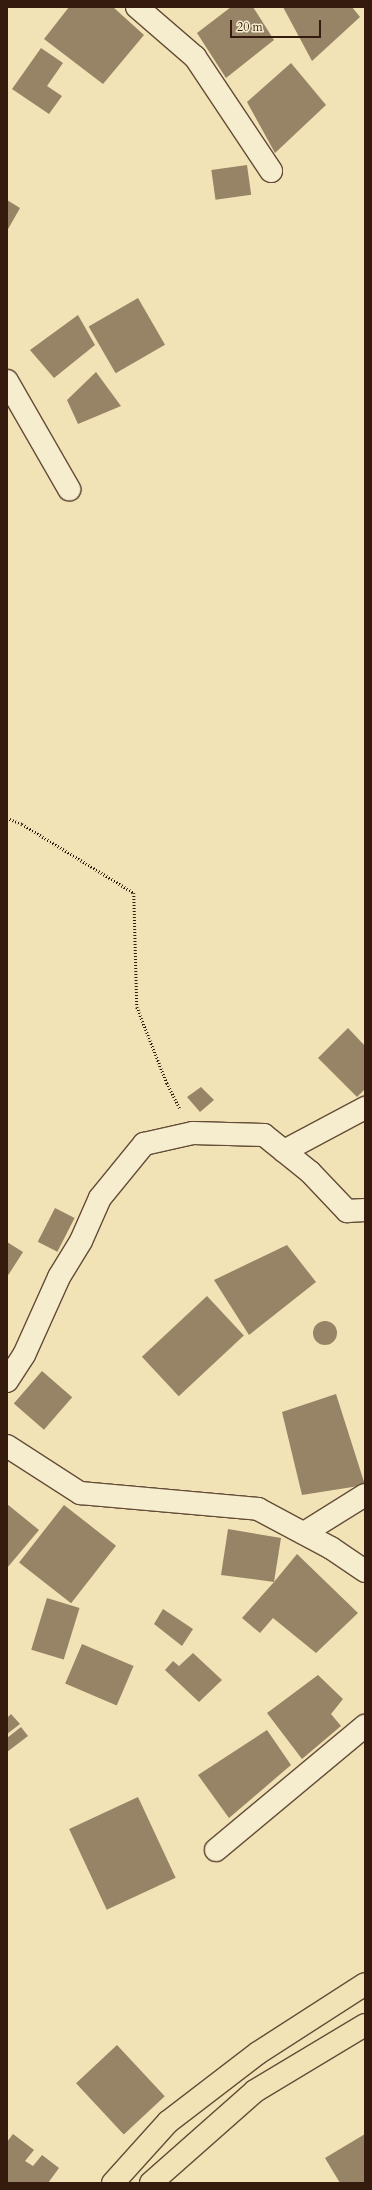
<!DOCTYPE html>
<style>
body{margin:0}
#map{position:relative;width:372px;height:2190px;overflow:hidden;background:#f1e3b5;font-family:Cardo,serif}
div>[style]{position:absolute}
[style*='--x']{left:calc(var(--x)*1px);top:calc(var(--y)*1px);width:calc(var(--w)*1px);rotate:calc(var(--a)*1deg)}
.building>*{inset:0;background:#978365;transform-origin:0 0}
.round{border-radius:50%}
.path>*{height:2.5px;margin-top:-1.25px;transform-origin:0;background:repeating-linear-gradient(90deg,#351a0e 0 1px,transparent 0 3px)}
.roads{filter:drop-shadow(1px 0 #644c38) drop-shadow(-1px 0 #644c38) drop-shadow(0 1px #644c38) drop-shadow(0 -1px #644c38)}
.minor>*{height:22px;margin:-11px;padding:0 11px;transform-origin:11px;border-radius:11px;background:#f6edcf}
.trunk>*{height:22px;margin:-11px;padding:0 11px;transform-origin:11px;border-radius:11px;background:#f1e3b5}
span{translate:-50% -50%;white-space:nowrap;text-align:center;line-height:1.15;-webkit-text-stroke:3px #f6edcf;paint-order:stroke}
.frame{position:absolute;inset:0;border:8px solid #351a0e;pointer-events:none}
.scale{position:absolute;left:230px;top:20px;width:91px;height:18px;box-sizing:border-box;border:2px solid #351a0e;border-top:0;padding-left:5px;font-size:12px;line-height:14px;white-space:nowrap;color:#351a0e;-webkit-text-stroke:3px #f6edcf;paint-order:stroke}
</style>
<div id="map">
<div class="building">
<div style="clip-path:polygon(69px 7px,113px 7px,144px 35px,103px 84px,44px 39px)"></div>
<div style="clip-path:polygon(231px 7px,253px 7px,274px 40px,226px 78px,197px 33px)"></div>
<div style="clip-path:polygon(283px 7px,352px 7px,360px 17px,312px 61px)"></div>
<div style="clip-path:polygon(41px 48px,63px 63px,47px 86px,62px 96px,49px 114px,12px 89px)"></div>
<div style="clip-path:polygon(291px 63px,326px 105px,275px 153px,247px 102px)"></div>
<div style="left:247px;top:165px;width:30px;height:36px;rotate:82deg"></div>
<div style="clip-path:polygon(7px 200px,20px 208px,7px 231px)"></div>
<div style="left:138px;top:298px;width:54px;height:57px;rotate:60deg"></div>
<div style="clip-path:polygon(78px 315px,95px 345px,54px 378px,30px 350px)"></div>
<div style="clip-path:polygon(96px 372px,121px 406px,78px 424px,67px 400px)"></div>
<div style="clip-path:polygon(348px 1028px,365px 1046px,365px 1089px,357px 1097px,318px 1058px)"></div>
<div style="clip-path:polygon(201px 1087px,214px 1100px,200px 1112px,187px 1097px)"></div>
<div style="left:55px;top:1208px;width:22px;height:38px;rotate:27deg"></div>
<div style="clip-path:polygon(7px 1242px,23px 1252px,7px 1277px)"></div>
<div style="clip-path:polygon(287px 1245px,316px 1282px,249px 1335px,214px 1280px)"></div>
<div style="left:207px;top:1296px;width:54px;height:89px;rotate:47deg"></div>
<div class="round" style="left:313px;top:1321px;width:24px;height:24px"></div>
<div style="left:42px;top:1371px;width:40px;height:43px;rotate:41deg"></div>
<div style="clip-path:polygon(336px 1394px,365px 1485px,302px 1495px,282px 1412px)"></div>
<div style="clip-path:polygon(7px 1504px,39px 1530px,7px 1568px)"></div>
<div style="left:64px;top:1505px;width:66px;height:73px;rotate:38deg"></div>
<div style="clip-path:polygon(228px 1529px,281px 1538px,274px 1582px,297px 1554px,358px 1613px,316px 1653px,273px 1618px,260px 1633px,242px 1618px,274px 1582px,221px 1575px)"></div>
<div style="left:47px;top:1598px;width:34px;height:54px;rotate:17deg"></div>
<div style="clip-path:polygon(163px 1609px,193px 1629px,182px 1646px,154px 1624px)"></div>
<div style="left:82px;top:1644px;width:56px;height:43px;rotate:23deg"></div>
<div style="clip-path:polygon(193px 1653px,222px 1680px,199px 1702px,165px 1670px,173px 1661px,179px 1666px)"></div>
<div style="clip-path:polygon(318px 1675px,343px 1699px,331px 1714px,341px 1726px,302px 1759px,267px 1713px)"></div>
<div style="clip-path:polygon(11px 1714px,20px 1724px,7px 1734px,7px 1718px)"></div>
<div style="clip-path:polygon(21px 1727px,28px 1736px,7px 1752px,7px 1738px)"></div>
<div style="clip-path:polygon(267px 1730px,291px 1765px,229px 1818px,198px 1775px)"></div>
<div style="left:138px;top:1797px;width:89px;height:76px;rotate:65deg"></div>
<div style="left:117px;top:2045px;width:70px;height:56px;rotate:47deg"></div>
<div style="clip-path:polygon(13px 2134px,34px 2150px,25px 2161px,33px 2166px,42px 2155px,59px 2168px,48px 2183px,7px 2183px,7px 2142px)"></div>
<div style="clip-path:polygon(365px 2134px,365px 2183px,340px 2183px,325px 2158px)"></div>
</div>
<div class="path">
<div style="--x:7;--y:818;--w:16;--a:22"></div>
<div style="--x:22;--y:824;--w:132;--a:31.6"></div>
<div style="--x:134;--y:893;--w:114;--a:88.5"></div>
<div style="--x:137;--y:1007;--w:82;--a:68.5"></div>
<div style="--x:167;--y:1083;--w:28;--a:63"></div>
</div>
<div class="roads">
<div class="minor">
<div style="--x:137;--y:7;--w:77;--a:40.8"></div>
<div style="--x:195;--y:57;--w:137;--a:56.3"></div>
<div style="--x:7;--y:381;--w:125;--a:60.1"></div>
<div style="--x:284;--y:1151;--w:92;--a:-28"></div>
<div style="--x:7;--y:1381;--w:31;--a:-57"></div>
<div style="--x:24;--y:1355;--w:85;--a:-65.8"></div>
<div style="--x:59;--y:1277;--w:42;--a:-58.6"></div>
<div style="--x:81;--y:1241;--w:47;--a:-66.2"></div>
<div style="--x:100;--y:1198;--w:70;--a:-50.8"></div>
<div style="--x:144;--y:1144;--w:50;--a:-12.7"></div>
<div style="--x:193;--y:1133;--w:71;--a:1.6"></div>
<div style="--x:264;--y:1135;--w:59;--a:38.8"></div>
<div style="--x:310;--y:1172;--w:54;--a:46.5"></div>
<div style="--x:347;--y:1211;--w:18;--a:-3"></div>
<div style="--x:7;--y:1446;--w:87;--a:32.8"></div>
<div style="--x:80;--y:1493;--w:179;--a:5.1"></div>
<div style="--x:258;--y:1509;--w:83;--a:28.1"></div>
<div style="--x:331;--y:1548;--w:41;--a:34.1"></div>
<div style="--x:304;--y:1533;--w:72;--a:-31.9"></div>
<div style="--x:216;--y:1850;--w:194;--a:-39.8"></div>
</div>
<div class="trunk">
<div style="--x:113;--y:2183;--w:82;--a:-48"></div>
<div style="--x:168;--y:2122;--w:113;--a:-37.5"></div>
<div style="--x:258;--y:2053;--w:127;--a:-32.8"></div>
<div style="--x:151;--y:2183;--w:139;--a:-41.5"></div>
<div style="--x:255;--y:2091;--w:128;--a:-31"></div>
</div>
</div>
<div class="frame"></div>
<div class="scale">20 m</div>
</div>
